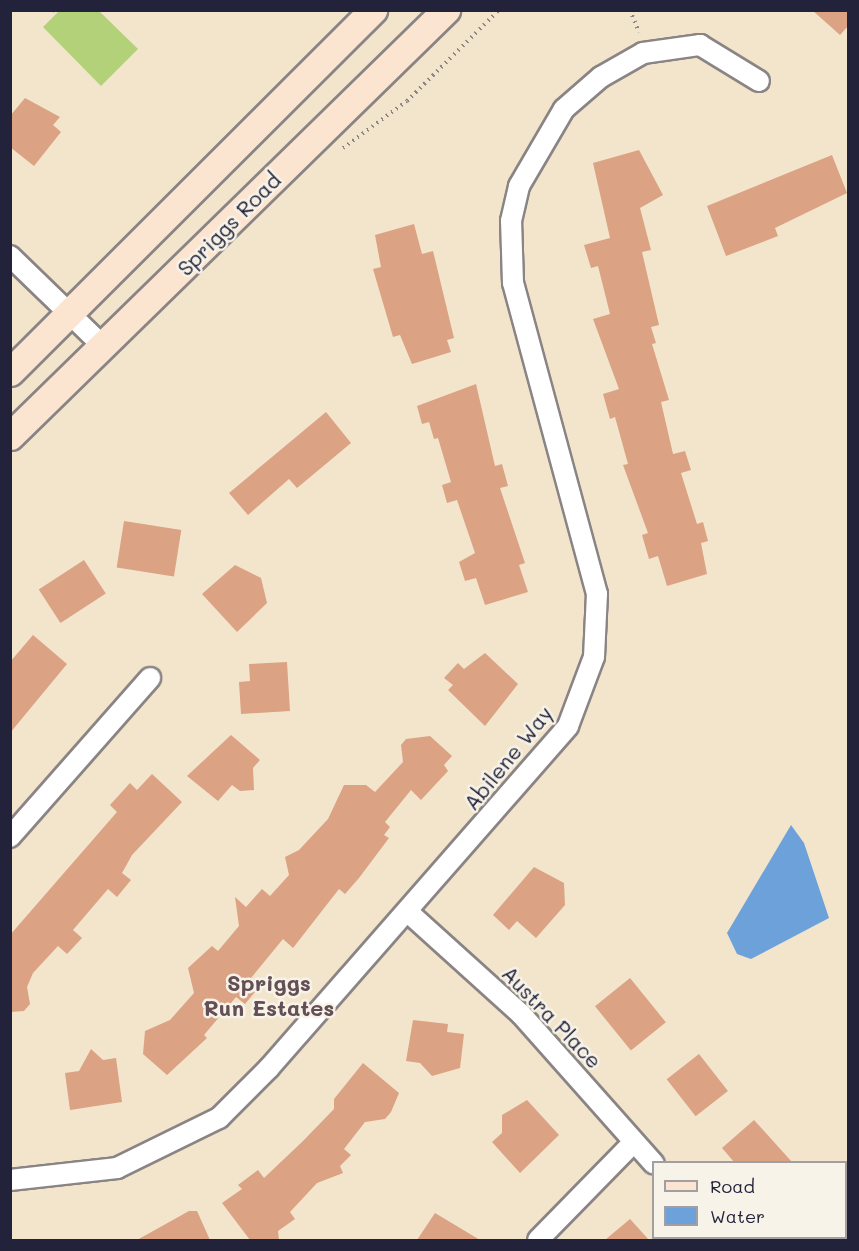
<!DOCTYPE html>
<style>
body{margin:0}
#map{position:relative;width:859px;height:1251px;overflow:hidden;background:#f2e5cc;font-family:Mali,sans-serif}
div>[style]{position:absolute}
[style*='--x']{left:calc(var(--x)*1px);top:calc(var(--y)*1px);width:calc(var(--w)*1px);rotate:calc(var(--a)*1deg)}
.green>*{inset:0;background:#b2d178}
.water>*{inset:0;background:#6da1da}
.building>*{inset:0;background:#dba284;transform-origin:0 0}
.path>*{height:4px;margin-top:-2px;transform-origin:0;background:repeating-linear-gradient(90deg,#8a8484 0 1.5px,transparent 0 6px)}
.roads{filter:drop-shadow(2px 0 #8a8484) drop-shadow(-2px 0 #8a8484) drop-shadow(0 2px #8a8484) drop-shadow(0 -2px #8a8484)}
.street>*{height:20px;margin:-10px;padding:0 10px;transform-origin:10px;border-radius:10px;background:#fff}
.secondary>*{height:27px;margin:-13.5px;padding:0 13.5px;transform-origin:13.5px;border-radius:13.5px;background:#fce5d0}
span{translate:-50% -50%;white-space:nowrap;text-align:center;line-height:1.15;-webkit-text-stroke:5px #f7f3e8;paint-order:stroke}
.street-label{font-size:21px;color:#22223b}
.neighbourhood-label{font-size:22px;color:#634f55;font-weight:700}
.frame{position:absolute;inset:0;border:12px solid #22223b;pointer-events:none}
.legend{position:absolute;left:652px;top:1161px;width:195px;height:78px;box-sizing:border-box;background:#f7f3e8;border:2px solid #a29fa3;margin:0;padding:8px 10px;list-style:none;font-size:18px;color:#22223b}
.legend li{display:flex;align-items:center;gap:12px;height:30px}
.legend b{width:30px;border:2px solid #a29fa3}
</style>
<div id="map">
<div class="green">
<div style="clip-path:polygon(59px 11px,99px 11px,138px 49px,101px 86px,43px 27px)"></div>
</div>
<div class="water">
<div style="clip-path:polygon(791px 825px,804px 843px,829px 918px,751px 959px,737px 954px,727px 933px)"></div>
</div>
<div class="building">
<div style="clip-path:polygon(812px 10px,849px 10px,849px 25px,840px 35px)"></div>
<div style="clip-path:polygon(25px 98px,60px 117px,53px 125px,61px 132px,34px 166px,10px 147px,10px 116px)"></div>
<div style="clip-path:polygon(639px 150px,663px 195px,640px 208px,651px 250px,642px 252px,659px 325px,651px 327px,656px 343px,652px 344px,669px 400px,661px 402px,673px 454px,685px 451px,691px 470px,681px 473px,697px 524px,703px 522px,708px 541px,701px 543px,707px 574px,667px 586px,658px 556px,649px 559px,642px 535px,648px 533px,623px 465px,628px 464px,615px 417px,610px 419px,603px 394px,619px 389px,593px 319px,610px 314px,598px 266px,591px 268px,584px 245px,610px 238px,593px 163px)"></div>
<div style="clip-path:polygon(832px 155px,847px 193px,775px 228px,778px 236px,726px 256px,707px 206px)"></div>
<div style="clip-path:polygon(414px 224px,422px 254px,433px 251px,454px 338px,447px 340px,451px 352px,412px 364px,400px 335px,393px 337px,373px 269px,381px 267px,375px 235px)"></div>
<div style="clip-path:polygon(476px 384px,495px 466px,502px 464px,508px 486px,500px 488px,525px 563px,519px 565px,528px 592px,485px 605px,476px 578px,465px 581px,459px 562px,475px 553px,457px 500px,447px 503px,442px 485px,451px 482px,438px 438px,434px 439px,429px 422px,422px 424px,417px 406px)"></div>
<div style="clip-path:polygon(326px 412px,351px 443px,297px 488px,289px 479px,248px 515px,229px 493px)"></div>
<div style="left:124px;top:521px;width:58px;height:47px;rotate:9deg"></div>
<div style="left:84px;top:560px;width:40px;height:54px;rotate:57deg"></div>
<div style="clip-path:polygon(235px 565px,261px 578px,267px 603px,237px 632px,202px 594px)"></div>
<div style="clip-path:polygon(33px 635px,67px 664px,10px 733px,10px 662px)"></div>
<div style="clip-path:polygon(485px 653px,518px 684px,485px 726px,448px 690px,453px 685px,444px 678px,458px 663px,464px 669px)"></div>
<div style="clip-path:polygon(287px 662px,290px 711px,241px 714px,239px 682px,250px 681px,249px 664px)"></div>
<div style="clip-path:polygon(231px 735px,260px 760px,253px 768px,254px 790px,240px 791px,232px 785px,218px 801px,187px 776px)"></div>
<div style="clip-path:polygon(430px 736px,452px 756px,444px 765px,448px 771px,421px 800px,411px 790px,385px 822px,390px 827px,384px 835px,389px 838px,359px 878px,345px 894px,339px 889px,293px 948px,283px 939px,251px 978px,260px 986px,245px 1004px,236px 997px,204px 1035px,207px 1038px,167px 1075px,143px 1054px,145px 1031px,170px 1020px,194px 993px,188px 968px,212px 946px,218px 951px,239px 926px,235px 897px,246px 907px,262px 889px,270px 896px,289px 875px,285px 857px,299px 850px,328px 819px,344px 785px,366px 785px,375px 792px,403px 762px,401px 745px,406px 739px)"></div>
<div style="clip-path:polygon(152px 774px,182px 802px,132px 855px,122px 873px,131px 880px,117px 897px,108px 889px,73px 930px,82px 938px,67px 954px,58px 946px,33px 973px,27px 987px,30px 1004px,24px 1011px,10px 1012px,10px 935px,117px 812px,110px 805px,130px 783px,137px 790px)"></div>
<div style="clip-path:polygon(534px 867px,564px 883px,565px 905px,536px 938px,517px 921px,509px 930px,493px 915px)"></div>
<div style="left:630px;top:978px;width:57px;height:45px;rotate:51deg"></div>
<div style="clip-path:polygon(413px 1020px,448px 1024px,447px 1032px,464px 1034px,460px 1068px,432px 1076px,420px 1063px,406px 1061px)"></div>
<div style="clip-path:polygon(91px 1049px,103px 1060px,116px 1058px,122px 1102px,70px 1110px,65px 1073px,79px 1071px)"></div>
<div style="left:699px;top:1054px;width:47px;height:41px;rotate:52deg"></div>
<div style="clip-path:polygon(363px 1063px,399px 1093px,391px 1112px,385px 1119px,365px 1122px,344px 1149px,351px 1155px,340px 1166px,343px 1173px,317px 1183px,290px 1212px,295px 1219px,278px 1231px,279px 1240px,250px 1240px,222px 1203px,242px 1189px,238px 1185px,258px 1170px,264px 1178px,303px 1141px,334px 1109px,334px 1099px)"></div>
<div style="clip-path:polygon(527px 1100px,559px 1135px,520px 1173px,492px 1142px,502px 1133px,502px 1115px)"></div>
<div style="clip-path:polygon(754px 1120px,792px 1162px,734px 1162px,722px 1148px)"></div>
<div style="clip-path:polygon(189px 1211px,197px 1211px,210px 1240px,137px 1240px)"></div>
<div style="clip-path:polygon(435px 1213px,480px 1240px,417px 1240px)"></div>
<div style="clip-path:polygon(630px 1219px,649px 1240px,605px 1240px)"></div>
</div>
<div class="path">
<div style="--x:54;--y:10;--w:4;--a:45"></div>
<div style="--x:630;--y:10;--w:24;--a:68"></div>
<div style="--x:343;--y:148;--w:79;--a:-36.3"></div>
<div style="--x:407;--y:101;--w:129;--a:-44.7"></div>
</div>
<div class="roads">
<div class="street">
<div style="--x:10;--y:256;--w:131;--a:44.1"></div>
<div style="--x:10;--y:837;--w:212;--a:-48.6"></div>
<div style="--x:408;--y:912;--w:152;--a:42.1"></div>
<div style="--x:521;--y:1014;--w:200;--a:48.4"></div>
<div style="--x:10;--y:1180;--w:108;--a:-6.4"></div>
<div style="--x:117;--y:1168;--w:114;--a:-26.1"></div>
<div style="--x:219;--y:1118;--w:71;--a:-45"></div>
<div style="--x:269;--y:1068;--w:454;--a:-48.8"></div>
<div style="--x:568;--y:726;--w:74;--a:-69.4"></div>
<div style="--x:594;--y:657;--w:63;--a:-87.3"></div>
<div style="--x:597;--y:594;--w:322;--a:-105.1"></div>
<div style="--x:513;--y:283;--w:62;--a:-91.8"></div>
<div style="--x:511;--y:221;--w:36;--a:-77"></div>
<div style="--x:519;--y:186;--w:89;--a:-59.7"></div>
<div style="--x:564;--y:109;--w:49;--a:-40.9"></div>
<div style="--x:601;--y:77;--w:48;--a:-29.7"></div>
<div style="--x:643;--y:53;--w:58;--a:-8"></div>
<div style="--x:700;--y:45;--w:69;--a:31.4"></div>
<div style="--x:718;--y:1238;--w:3;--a:45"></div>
<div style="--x:538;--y:1240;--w:137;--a:-45.6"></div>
</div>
<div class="secondary">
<div style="--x:10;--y:372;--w:513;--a:-44.92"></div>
<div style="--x:10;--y:436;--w:610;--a:-44.34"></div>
</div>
</div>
<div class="street-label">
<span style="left:229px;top:224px;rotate:-45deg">Spriggs Road</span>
<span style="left:508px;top:758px;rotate:-51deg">Abilene Way</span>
<span style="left:552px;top:1017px;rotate:46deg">Austra Place</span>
</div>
<div class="neighbourhood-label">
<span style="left:269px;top:995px">Spriggs<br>Run Estates</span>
</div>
<div class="frame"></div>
<ul class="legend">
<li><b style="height:8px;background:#fce5d0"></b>Road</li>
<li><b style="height:16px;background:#6da1da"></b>Water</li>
</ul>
</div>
